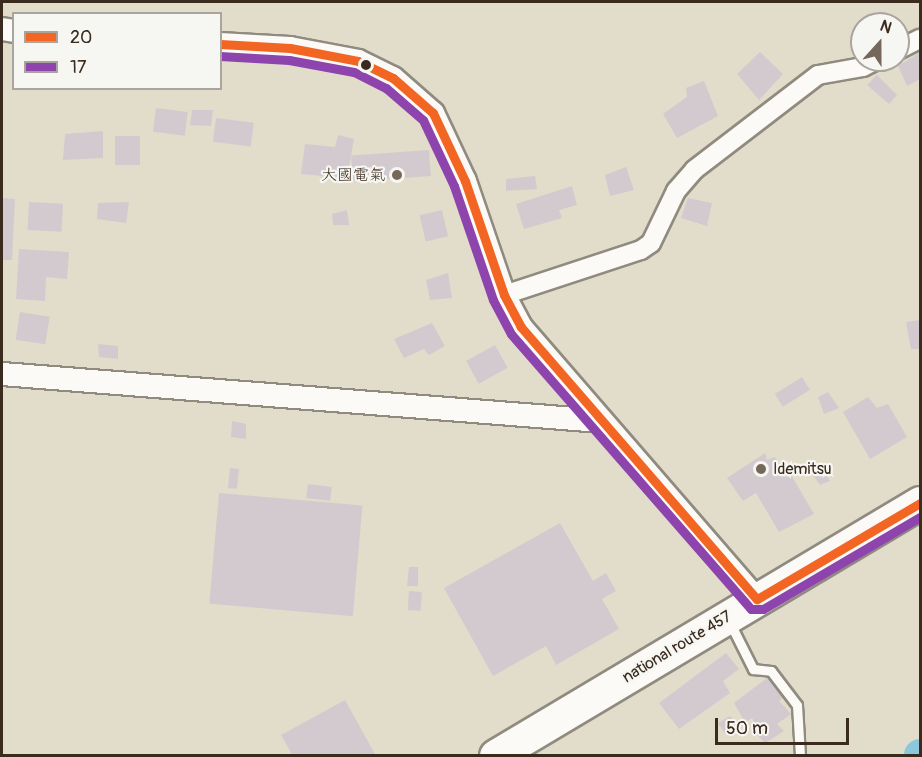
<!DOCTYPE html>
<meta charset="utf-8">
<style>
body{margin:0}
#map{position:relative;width:922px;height:757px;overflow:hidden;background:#e2dccb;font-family:Pangolin,"Klee One",sans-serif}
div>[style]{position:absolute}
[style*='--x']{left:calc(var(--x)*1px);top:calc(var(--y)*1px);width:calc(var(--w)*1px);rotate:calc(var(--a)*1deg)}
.river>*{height:32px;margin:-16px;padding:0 16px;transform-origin:16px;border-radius:16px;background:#8cc8dc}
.building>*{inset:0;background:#d2cacf;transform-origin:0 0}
.roads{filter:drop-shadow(2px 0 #908a7f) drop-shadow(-2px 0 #908a7f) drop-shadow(0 2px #908a7f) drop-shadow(0 -2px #908a7f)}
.service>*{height:9px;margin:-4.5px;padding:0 4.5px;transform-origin:4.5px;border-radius:4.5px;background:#fbfaf7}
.minor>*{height:18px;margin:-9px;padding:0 9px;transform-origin:9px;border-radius:9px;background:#fbfaf7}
.tertiary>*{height:22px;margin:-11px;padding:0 11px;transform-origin:11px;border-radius:11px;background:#fbfaf7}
.trunk>*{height:32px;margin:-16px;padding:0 16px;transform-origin:16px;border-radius:16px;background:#fbfaf7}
.bus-1>*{height:9px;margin:-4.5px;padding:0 4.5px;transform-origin:4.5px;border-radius:4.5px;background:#f26522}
.bus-2>*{height:9px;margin:-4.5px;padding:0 4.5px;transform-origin:4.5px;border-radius:4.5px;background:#8e44ad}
.dots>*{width:16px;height:16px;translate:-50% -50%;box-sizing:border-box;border:3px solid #f6f6f2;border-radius:50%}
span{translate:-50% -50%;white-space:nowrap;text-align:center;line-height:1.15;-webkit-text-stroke:4.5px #f6f6f2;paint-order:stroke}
.poi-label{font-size:16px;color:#3b2a1e}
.right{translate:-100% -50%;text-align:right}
.left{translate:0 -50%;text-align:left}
.street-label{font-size:16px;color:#3b2a1e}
.frame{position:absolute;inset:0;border:3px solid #3b2a1e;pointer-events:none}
.legend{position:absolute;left:12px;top:12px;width:210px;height:78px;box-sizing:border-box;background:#f6f6f2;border:2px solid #aba49d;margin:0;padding:8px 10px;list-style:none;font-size:18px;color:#3b2a1e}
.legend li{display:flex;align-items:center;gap:12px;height:30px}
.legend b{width:30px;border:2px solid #aba49d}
.north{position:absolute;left:850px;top:12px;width:60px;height:60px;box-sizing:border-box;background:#f6f6f2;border:2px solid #aba49d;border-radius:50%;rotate:21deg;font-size:16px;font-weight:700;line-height:24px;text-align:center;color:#3b2a1e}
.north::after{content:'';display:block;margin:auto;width:21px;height:27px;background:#75685b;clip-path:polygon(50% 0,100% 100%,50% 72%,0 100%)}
.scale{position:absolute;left:715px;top:718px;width:134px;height:27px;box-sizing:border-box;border:3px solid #3b2a1e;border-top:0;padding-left:8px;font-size:18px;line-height:21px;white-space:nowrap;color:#3b2a1e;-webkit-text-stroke:4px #f6f6f2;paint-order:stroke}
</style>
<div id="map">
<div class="river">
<div style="--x:920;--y:756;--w:1;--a:-90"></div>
</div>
<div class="building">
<div style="clip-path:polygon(760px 52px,783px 74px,759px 100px,737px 74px)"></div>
<div style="clip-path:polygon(919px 53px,920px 79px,907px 86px,898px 66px)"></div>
<div style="clip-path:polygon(877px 75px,897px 95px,889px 104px,867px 85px)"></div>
<div style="clip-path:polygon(704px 81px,718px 116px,677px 138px,663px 114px,687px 97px,686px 88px)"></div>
<div style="left:156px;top:108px;width:32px;height:24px;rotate:7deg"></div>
<div style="clip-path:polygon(192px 110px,213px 110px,211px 126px,190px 125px)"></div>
<div style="left:216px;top:118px;width:38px;height:24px;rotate:7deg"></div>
<div style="clip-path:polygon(103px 131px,103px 158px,63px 160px,65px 134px)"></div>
<div style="clip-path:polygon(338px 135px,354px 139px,347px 178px,301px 174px,305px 144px,335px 147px)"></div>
<div style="left:140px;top:136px;width:29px;height:25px;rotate:90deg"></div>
<div style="left:429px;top:150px;width:26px;height:78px;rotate:86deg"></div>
<div style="clip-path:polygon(626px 167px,634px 190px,610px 196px,605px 175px)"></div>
<div style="clip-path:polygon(535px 176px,537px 189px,506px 191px,506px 179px)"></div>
<div style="clip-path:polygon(572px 186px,577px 205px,559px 210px,562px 218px,524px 229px,516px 204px)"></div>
<div style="clip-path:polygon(2px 198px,15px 199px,12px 260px,2px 260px)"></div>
<div style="clip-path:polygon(688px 198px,712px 203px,707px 226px,681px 218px)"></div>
<div style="left:29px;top:202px;width:34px;height:28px;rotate:3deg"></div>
<div style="clip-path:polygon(129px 202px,126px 223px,97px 219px,98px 203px)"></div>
<div style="clip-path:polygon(347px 210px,349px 225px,333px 225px,332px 214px)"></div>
<div style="left:442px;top:210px;width:27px;height:23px;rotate:77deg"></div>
<div style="clip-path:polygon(19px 249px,69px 252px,67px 279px,46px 277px,45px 301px,16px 299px)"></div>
<div style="clip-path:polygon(448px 273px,452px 298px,430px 300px,426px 280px)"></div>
<div style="left:20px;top:312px;width:30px;height:28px;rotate:9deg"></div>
<div style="clip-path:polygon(920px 320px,920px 349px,911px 349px,906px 322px)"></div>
<div style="clip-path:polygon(432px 323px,445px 346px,429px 355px,424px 349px,404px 358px,394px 339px)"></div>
<div style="clip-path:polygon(98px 344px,118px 346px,118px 359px,99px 357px)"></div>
<div style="left:495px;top:345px;width:26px;height:33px;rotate:61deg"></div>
<div style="left:802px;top:377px;width:15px;height:32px;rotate:58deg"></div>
<div style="clip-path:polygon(828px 392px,839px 408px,824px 414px,818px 397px)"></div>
<div style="clip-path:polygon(868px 397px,877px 408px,888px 404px,907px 437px,870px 459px,843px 412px)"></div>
<div style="clip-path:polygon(232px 421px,246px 424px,246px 439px,231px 437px)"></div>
<div style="clip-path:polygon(765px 453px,767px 460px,775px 457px,781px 469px,787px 468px,814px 514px,779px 532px,756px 493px,743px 501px,727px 478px)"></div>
<div style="clip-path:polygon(822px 467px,830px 481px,820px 485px,812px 474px)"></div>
<div style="left:230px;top:468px;width:9px;height:20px;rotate:6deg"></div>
<div style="left:308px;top:484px;width:24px;height:14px;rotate:7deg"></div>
<div style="left:219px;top:493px;width:144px;height:111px;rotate:5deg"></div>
<div style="clip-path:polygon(560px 523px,593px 581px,606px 573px,616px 591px,602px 599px,619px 629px,556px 665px,546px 646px,493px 676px,444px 588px)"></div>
<div style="clip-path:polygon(409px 567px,418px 567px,418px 586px,407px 586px)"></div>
<div style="left:409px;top:591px;width:13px;height:19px;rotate:4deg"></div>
<div style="clip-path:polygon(726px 653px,739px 669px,723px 681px,730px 693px,679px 729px,659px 703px)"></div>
<div style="clip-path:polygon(771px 675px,785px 696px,779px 701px,791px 714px,777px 724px,784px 731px,765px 743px,751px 729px,756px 725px,752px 718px,745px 722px,734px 703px)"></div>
<div style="clip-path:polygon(345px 700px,376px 756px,293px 756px,281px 735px)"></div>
<div style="clip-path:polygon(730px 716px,740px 728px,725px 734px,718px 723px)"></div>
</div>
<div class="roads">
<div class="service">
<div style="--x:729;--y:621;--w:54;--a:63.4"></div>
<div style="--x:753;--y:669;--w:18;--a:6"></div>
<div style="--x:771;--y:671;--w:43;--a:52.6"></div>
<div style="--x:797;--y:705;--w:51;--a:86.6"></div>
</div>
<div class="minor">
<div style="--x:898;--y:50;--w:25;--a:-27"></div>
<div style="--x:504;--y:295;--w:144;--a:-18.2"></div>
<div style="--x:641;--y:250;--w:12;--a:-35"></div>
<div style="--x:651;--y:243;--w:58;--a:-64.3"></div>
<div style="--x:676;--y:191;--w:28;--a:-49"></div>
<div style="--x:694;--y:170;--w:156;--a:-37.5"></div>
<div style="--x:818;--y:75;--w:46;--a:-10.1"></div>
<div style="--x:863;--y:67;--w:16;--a:-27"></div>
</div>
<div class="tertiary">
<div style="--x:2;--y:29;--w:12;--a:9"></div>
<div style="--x:220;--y:44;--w:70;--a:3.3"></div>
<div style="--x:290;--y:48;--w:69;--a:10.8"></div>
<div style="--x:358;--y:61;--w:39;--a:26"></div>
<div style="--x:393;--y:78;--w:53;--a:41.2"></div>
<div style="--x:433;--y:113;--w:75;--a:64.8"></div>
<div style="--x:465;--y:181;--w:120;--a:71.1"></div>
<div style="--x:504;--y:295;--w:36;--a:62"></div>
<div style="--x:521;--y:327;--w:360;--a:49.1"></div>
<div style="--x:2;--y:374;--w:601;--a:4.49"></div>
</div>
<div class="trunk">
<div style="--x:496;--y:756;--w:494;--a:-30.8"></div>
</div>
</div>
<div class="bus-1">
<div style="--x:220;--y:44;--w:70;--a:3.3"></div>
<div style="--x:290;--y:48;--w:69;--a:10.8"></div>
<div style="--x:358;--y:61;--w:39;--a:26"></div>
<div style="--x:393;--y:78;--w:53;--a:41.2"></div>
<div style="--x:433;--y:113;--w:75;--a:64.8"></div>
<div style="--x:465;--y:181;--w:120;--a:71.1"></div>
<div style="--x:504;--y:295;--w:36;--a:62"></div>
<div style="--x:521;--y:327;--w:360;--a:49.1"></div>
<div style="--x:757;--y:599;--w:189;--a:-30.5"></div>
</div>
<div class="bus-2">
<div style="--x:220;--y:56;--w:69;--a:3.3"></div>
<div style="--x:289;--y:60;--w:66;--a:10.5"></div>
<div style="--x:354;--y:72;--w:36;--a:27"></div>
<div style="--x:386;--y:88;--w:49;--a:40.9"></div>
<div style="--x:423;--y:120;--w:73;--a:64.8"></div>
<div style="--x:454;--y:186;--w:120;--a:71.1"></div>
<div style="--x:493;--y:300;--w:38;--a:62"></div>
<div style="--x:511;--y:334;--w:365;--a:48.9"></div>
<div style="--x:751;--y:609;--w:12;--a:0"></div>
<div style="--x:763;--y:609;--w:182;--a:-30.4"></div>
</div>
<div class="dots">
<div style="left:366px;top:65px;background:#3b2a1e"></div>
<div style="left:397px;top:175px;background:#75685b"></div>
<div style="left:761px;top:469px;background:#75685b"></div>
</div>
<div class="poi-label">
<span class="right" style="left:385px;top:175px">大國電氣</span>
<span class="left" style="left:773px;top:469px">Idemitsu</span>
</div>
<div class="street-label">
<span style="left:677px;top:647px;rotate:-31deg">national route 457</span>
</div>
<div class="frame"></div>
<ul class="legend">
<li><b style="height:8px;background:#f26522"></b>20</li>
<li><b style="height:8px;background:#8e44ad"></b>17</li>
</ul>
<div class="north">N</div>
<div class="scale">50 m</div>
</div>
